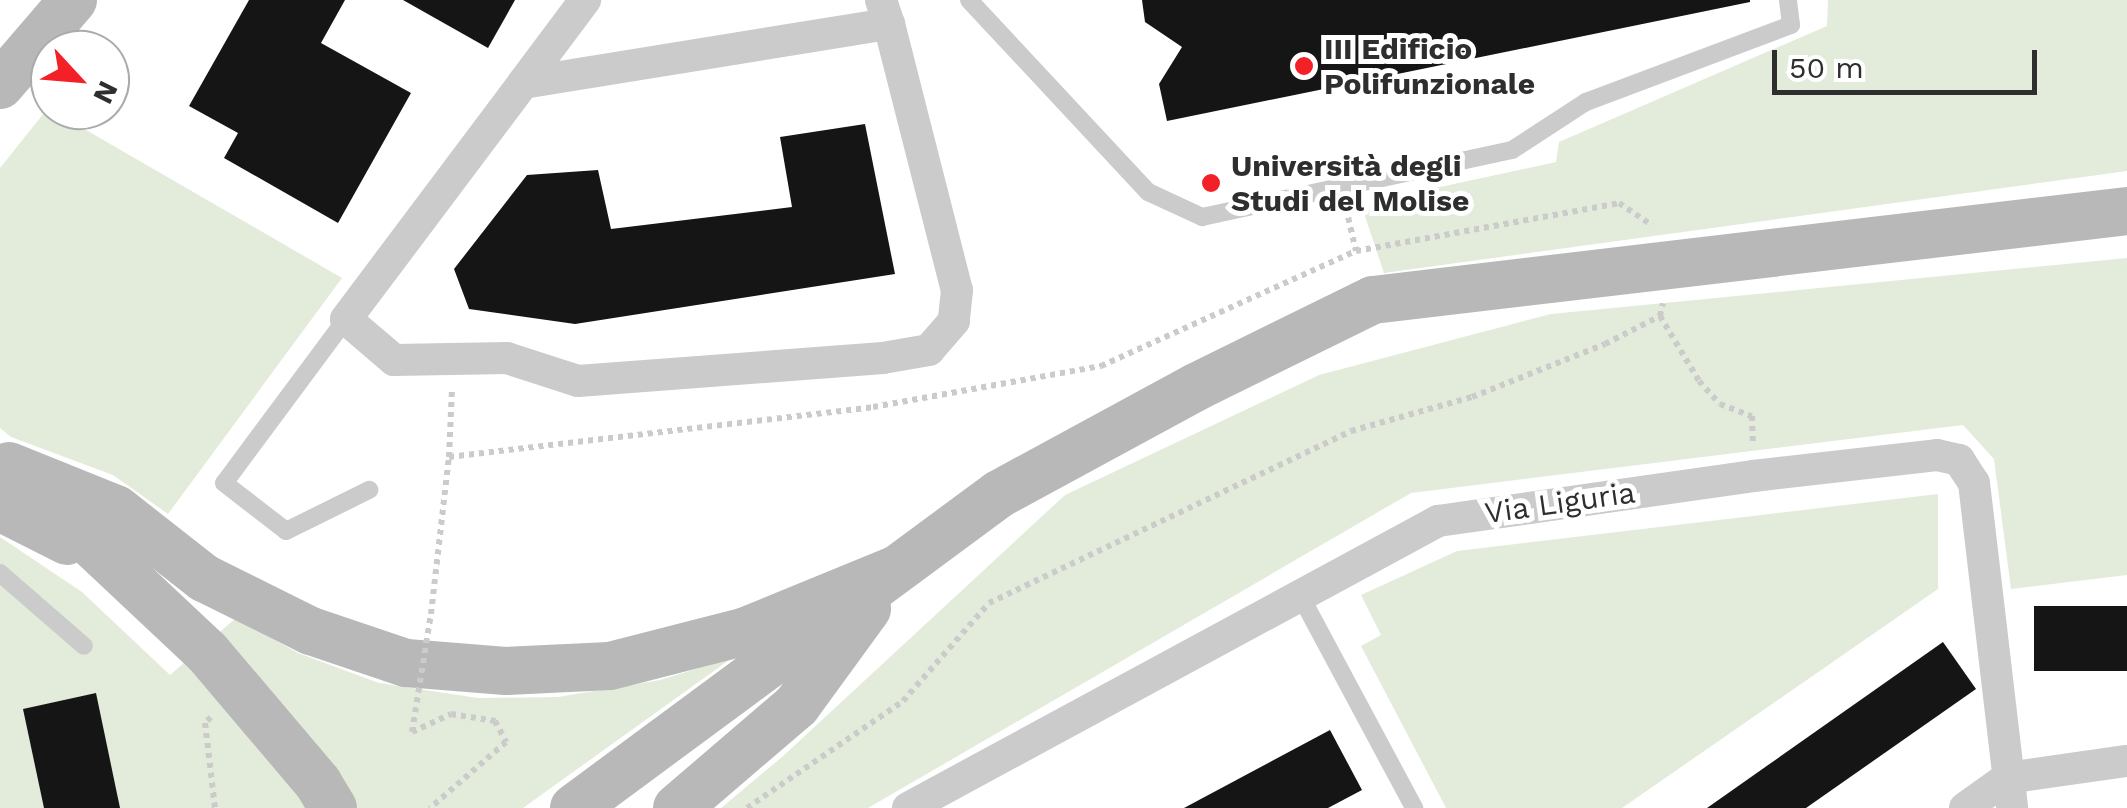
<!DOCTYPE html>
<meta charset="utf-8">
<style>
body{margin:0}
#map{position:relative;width:2127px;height:808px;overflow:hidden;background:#fff;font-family:"Work Sans",sans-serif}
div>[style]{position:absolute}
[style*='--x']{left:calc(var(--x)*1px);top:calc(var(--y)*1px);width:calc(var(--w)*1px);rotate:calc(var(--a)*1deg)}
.green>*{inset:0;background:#e3ecda}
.building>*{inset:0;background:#151515;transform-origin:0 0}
.path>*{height:6px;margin-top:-3px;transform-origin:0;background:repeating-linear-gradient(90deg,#cbcbcb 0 5px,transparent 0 10px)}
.lane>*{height:18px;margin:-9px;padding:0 9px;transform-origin:9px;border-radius:9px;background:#cbcbcb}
.street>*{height:32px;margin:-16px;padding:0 16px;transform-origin:16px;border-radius:16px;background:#cbcbcb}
.secondary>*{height:48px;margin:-24px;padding:0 24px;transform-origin:24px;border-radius:24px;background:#b8b8b8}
.path-bridge>*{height:6px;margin-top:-3px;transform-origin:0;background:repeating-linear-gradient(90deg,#cbcbcb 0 5px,transparent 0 10px)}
.secondary-bridge>*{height:48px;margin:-24px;padding:0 24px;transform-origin:24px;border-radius:24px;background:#b8b8b8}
.dots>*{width:28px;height:28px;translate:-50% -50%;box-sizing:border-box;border:5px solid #fff;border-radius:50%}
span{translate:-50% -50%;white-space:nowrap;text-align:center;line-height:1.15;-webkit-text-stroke:10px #fff;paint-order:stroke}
.poi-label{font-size:30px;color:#2e2e2e;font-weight:700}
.left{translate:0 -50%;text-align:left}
.street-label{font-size:30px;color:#2e2e2e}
.north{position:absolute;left:30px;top:30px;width:100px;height:100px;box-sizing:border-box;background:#fff;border:2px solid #ababab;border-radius:50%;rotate:116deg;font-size:28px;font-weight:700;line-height:40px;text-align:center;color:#2e2e2e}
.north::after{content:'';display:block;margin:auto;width:35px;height:45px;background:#f42028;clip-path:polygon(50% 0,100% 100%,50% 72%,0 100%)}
.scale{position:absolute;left:1772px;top:50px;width:265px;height:45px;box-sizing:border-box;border:5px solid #2e2e2e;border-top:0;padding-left:12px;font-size:30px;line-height:35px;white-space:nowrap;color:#2e2e2e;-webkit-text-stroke:8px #fff;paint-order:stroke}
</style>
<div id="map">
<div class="green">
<div style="clip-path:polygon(1828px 0,2127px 0,2127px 171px,1384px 273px,1361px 204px,1556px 162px,1559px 142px,1827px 26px)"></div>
<div style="clip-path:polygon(48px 108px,342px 278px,168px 514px,113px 475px,11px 437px,0 428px,0 168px)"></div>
<div style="clip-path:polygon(2127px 258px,2127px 575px,2011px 589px,1994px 459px,1963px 425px,1411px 493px,868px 808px,721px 808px,782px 757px,1065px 495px,1319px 375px,1551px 314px)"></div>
<div style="clip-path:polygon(1938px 494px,1938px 589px,1622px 808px,1446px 808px,1361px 646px,1381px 635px,1361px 595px,1457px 551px)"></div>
<div style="clip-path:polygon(0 537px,82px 592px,170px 675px,236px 618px,298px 653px,379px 683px,478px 698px,558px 697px,660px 680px,732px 658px,523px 808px,0 808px)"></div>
</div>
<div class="building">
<div style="clip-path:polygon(249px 0,345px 0,321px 43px,411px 93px,338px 223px,224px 158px,238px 133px,189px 106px)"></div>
<div style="clip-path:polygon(403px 0,515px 0,488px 48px)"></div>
<div style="clip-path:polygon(1142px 0,1750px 0,1750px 2px,1167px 121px,1159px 84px,1182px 47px,1145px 22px)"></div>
<div style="clip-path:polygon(865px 124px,895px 274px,575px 324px,469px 309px,454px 269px,527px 175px,598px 170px,611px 229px,792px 207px,780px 137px)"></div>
<div style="left:2127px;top:606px;width:65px;height:93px;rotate:90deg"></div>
<div style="clip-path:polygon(1943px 642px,1976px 689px,1806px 808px,1707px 808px)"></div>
<div style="clip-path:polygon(96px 693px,120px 808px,44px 808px,23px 709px)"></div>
<div style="clip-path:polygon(1330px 730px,1362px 790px,1328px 808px,1184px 808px)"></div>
</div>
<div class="path">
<div style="--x:1346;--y:208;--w:44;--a:76.9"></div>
<div style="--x:1660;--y:316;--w:76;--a:59"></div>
<div style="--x:1699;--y:381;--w:31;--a:48"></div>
<div style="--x:1720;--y:404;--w:34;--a:21"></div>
<div style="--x:1752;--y:416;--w:27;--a:88"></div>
<div style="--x:449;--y:457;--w:69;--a:-87.5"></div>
<div style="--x:431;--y:614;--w:158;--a:-83.5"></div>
<div style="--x:449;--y:457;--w:427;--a:-6.7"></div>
<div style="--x:873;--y:407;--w:232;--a:-10.2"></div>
<div style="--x:1101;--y:366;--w:280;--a:-24.3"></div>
<div style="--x:1356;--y:251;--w:267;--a:-10.3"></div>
<div style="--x:1619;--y:203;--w:40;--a:34"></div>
<div style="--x:211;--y:717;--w:8;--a:135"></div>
<div style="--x:205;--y:723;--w:86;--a:83.3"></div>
<div style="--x:412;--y:732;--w:43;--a:-24.8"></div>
<div style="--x:451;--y:714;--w:45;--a:9"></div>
<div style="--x:495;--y:721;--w:24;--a:62"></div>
<div style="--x:506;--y:742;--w:101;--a:139"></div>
<div style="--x:747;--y:808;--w:189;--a:-34.4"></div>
<div style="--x:903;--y:701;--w:130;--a:-48.7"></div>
<div style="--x:989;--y:603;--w:401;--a:-25.4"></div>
<div style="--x:1351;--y:431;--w:126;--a:-15.7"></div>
<div style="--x:1472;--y:397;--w:143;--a:-21.7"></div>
<div style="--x:1605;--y:344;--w:62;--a:-27"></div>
<div style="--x:1660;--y:316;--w:13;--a:-77"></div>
</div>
<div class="lane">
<div style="--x:969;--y:0;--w:262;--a:47"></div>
<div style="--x:1148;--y:192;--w:60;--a:24.8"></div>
<div style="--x:1202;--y:217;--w:317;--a:-12.2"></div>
<div style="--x:1512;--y:150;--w:88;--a:-33"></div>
<div style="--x:1586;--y:102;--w:219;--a:-20.6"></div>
<div style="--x:1791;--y:25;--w:25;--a:-97"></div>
<div style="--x:346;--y:319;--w:204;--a:126.6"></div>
<div style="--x:224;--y:483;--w:78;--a:37.7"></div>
<div style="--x:286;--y:531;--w:93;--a:-26.3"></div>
<div style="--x:0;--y:573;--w:111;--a:41"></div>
<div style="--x:1300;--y:595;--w:242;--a:61.8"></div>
</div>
<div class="street">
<div style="--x:881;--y:0;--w:25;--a:72"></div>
<div style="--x:889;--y:24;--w:275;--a:75.7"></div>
<div style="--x:957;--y:290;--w:31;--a:96"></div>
<div style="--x:954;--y:321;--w:38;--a:131"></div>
<div style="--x:929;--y:350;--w:47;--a:170.1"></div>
<div style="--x:883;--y:358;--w:306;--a:175.7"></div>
<div style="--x:578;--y:381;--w:75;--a:-162.1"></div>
<div style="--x:507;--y:358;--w:113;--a:179"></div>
<div style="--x:394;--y:360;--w:63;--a:-139.5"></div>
<div style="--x:346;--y:319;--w:295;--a:-53.1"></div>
<div style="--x:523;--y:83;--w:371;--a:-9.2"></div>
<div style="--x:523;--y:83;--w:104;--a:-53.2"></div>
<div style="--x:908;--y:808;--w:603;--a:-28.44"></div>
<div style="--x:1438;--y:521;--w:318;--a:-8.1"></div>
<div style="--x:1753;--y:476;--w:185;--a:-6.5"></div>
<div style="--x:1937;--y:455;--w:23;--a:13"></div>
<div style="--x:1959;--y:460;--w:27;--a:57"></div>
<div style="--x:1974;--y:483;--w:327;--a:83.3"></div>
<div style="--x:1965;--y:808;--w:52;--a:-35.5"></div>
<div style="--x:2007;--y:778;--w:121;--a:-8.1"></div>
</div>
<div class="secondary">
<div style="--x:0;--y:85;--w:112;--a:-49.3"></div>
<div style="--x:9;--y:466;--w:115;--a:21.9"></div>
<div style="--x:116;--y:509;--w:112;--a:38.1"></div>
<div style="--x:204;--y:578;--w:119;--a:26.4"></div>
<div style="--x:311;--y:631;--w:100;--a:18.6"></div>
<div style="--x:406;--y:663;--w:100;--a:4.6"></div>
<div style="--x:506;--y:671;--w:104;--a:-2.8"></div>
<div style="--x:610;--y:666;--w:140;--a:-14.4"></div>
<div style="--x:746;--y:631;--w:161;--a:-22.3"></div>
<div style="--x:28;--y:484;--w:245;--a:43.2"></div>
<div style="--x:207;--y:652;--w:172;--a:49.7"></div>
<div style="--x:318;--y:783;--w:29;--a:59"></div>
<div style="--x:0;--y:507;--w:75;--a:26.9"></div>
<div style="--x:574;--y:808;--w:528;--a:-36.46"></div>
<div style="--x:999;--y:494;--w:224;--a:-28.5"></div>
<div style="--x:1196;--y:387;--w:197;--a:-26.2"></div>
<div style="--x:677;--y:808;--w:158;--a:-40.6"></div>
<div style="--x:797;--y:705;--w:119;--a:-53.9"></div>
</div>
<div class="path-bridge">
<div style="--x:412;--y:732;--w:120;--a:-80.9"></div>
</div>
<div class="secondary-bridge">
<div style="--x:1373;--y:300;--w:759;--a:-6.73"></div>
</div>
<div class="dots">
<div style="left:1304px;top:66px;background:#f42028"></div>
<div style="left:1211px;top:183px;background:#f42028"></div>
</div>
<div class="poi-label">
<span class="left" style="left:1324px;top:66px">III Edificio<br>Polifunzionale</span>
<span class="left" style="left:1231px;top:183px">Università degli<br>Studi del Molise</span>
</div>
<div class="street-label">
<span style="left:1560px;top:503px;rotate:-8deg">Via Liguria</span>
</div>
<div class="north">N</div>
<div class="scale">50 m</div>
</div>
